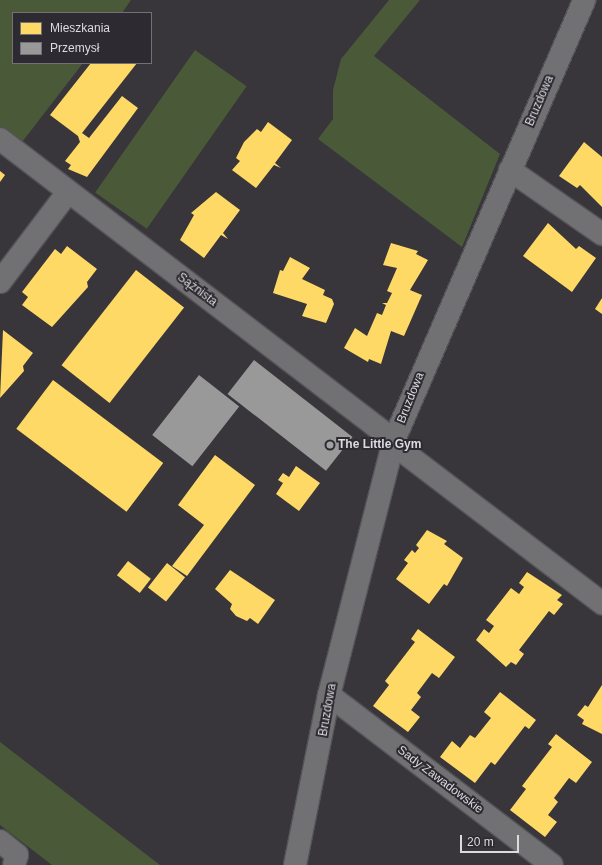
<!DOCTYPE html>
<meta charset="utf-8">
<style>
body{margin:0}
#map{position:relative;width:602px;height:865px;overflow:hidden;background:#38363b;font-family:Helvetica,sans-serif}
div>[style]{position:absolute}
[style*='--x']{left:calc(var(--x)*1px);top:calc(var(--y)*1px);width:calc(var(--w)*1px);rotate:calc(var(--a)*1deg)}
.green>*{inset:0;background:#4a5938;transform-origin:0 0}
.homes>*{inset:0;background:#ffd966;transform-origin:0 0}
.industry>*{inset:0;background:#999;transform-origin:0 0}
.roads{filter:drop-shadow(1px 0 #545358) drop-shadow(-1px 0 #545358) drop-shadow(0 1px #545358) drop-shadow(0 -1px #545358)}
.minor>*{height:22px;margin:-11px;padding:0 11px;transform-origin:11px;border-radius:11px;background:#717173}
.dots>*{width:11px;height:11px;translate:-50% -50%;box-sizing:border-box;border:2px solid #2d2b31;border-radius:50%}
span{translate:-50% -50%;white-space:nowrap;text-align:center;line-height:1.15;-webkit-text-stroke:4px #2d2b31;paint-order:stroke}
.street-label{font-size:12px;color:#dbdadf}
.poi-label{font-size:12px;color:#dbdadf;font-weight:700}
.left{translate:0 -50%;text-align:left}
.legend{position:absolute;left:12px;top:12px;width:140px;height:52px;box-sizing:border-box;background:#2d2b31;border:1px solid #737177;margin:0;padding:5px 7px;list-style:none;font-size:12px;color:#dbdadf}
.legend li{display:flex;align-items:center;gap:8px;height:20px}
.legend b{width:20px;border:1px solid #737177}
.scale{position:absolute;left:460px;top:835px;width:59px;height:18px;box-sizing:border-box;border:2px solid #dbdadf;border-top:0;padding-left:5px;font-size:12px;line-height:14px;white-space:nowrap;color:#dbdadf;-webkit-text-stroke:3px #2d2b31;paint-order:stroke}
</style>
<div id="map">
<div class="green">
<div style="clip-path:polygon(0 0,131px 0,122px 13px,13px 13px,13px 63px,83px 63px,19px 146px,0 131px)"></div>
<div style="clip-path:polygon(389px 0,420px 0,374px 56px,500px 154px,462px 247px,318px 139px,333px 119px,333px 90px,341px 59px)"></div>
<div style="left:195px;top:50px;width:63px;height:174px;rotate:35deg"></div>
<div style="clip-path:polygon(0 742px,160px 865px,52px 865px,0 825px)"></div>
</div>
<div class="homes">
<div style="clip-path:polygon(91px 63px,137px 63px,82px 133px,89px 138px,122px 96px,138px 108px,87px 177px,68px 169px,71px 165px,65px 161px,80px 142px,78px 136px,50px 115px)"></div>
<div style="clip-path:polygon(268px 122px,292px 140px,275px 163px,281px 168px,274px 165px,256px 188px,232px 170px,240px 161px,236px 158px,244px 142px,257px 129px,261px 132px)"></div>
<div style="clip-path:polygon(584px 142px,602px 157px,602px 207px,580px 185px,577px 188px,559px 176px)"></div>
<div style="clip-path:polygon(0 171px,5px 175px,0 182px)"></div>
<div style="clip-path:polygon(216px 192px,240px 210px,223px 233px,228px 239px,221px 235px,204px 258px,180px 240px,194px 215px,191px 213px)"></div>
<div style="clip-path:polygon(548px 223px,576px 249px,579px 246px,596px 258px,572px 292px,523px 256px)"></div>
<div style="clip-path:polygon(391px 243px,418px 251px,416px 254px,428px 260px,410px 290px,422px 295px,404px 336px,391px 331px,381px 364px,369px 359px,368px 362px,344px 348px,355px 328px,367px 336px,377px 313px,382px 315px,386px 305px,382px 303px,387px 303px,392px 293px,387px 291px,397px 268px,383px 265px)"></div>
<div style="clip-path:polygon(67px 246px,97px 269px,87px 282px,88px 287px,52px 327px,22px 305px,28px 297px,22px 292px,55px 249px,61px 254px)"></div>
<div style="clip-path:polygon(290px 257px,310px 268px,302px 279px,325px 290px,323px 295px,332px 299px,334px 304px,326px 323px,302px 316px,307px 304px,273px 293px,280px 270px,283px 271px)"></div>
<div style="left:136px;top:270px;width:61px;height:121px;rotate:38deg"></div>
<div style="clip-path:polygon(602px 298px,602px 314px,595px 309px)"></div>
<div style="clip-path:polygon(3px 330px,33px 353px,23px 366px,24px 371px,0 398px)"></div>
<div style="left:53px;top:380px;width:138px;height:61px;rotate:37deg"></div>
<div style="clip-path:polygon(215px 455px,255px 485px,187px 576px,172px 566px,204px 525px,178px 505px)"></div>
<div style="clip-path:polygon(296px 466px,320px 483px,299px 511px,276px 494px,283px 483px,278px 480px,283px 473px,289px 477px)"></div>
<div style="clip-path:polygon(427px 530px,447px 541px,444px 544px,463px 558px,447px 586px,444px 584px,429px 604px,396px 579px,408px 563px,404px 560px,412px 550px,415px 553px,419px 548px,416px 545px)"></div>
<div style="left:128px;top:561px;width:29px;height:18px;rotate:38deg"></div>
<div style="left:167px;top:563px;width:23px;height:31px;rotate:38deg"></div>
<div style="clip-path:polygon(230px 570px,275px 600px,258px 624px,250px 618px,247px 621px,236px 616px,230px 609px,232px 604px,215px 589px)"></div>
<div style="clip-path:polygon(527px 572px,562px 595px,557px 600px,563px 604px,554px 615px,549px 611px,519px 650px,524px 654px,516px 665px,511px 662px,506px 667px,476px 640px,484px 629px,489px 633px,494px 626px,486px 620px,511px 588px,519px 594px,524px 587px,519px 583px)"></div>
<div style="clip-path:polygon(418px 629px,455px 657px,439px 678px,432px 673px,417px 693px,421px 697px,411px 710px,420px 717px,408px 732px,373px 706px,389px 685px,385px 681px,415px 642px,411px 639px)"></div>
<div style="clip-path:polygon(602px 685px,602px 734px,582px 724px,584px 720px,577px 715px,585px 705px,588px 707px)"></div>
<div style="clip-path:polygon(500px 692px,536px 720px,529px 729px,525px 726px,495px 765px,491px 762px,475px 783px,440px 757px,452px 741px,460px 748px,470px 735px,475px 738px,491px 718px,484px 712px)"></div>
<div style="clip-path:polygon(556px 734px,592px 762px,576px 783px,569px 778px,554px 798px,558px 802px,548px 815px,557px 822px,545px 837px,510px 810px,526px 789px,522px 786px,552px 747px,548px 744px)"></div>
</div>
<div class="industry">
<div style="left:254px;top:360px;width:125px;height:43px;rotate:38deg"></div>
<div style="left:199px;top:375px;width:51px;height:76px;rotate:38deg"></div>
</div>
<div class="roads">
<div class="minor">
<div style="--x:0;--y:139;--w:496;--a:37.4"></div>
<div style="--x:510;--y:170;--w:112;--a:34.8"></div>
<div style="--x:0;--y:282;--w:113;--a:-52.9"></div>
<div style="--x:393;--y:444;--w:263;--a:37.3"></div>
<div style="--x:329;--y:695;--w:280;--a:37.3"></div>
<div style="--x:0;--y:841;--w:22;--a:39"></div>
<div style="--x:17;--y:855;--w:10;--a:107"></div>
<div style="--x:295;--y:865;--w:173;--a:-78.7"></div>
<div style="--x:329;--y:695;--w:263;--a:-75.7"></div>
<div style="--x:394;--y:440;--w:479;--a:-66.6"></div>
</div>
</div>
<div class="dots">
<div style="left:330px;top:445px;background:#a2a1a6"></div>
</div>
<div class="street-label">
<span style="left:540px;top:101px;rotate:-67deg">Bruzdowa</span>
<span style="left:197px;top:290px;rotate:37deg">Sążnista</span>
<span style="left:411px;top:398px;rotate:-68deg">Bruzdowa</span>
<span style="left:328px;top:710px;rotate:-80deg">Bruzdowa</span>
<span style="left:440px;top:780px;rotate:37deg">Sady Zawadowskie</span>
</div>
<div class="poi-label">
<span class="left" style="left:338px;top:445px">The Little Gym</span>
</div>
<ul class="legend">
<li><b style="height:11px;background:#ffd966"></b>Mieszkania</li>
<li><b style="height:11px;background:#999"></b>Przemysł</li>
</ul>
<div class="scale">20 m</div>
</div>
